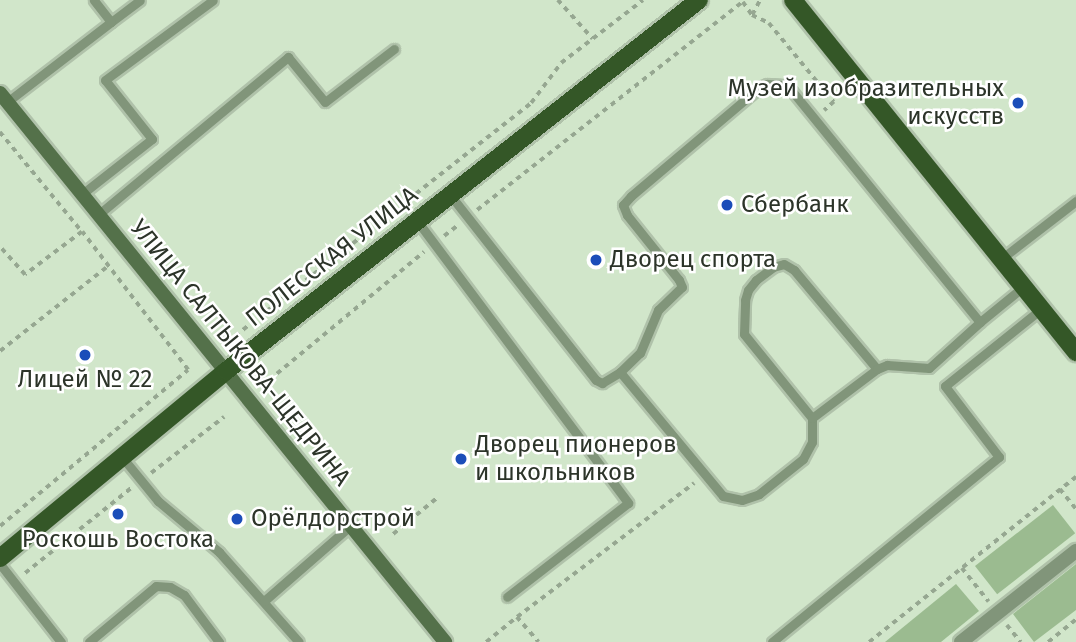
<!DOCTYPE html>
<meta charset="utf-8">
<style>
body{margin:0}
#map{position:relative;width:1076px;height:642px;overflow:hidden;background:#d1e6ca;font-family:"Fira Sans",sans-serif}
div>[style]{position:absolute}
[style*='--x']{left:calc(var(--x)*1px);top:calc(var(--y)*1px);width:calc(var(--w)*1px);rotate:calc(var(--a)*1deg)}
.green>*{inset:0;background:#9bbb90;transform-origin:0 0}
.path>*{height:3.5px;margin-top:-1.75px;transform-origin:0;background:repeating-linear-gradient(90deg,#96a791 0 5px,transparent 0 10px)}
.roads{filter:drop-shadow(2px 0 #b0c2aa) drop-shadow(-2px 0 #b0c2aa) drop-shadow(0 2px #b0c2aa) drop-shadow(0 -2px #b0c2aa)}
.lane>*{height:9px;margin:-4.5px;padding:0 4.5px;transform-origin:4.5px;border-radius:4.5px;background:#81957a}
.street>*{height:14px;margin:-7px;padding:0 7px;transform-origin:7px;border-radius:7px;background:#81957a}
.secondary>*{height:14px;margin:-7px;padding:0 7px;transform-origin:7px;border-radius:7px;background:#54714a}
.primary>*{height:18px;margin:-9px;padding:0 9px;transform-origin:9px;border-radius:9px;background:#345727}
.dots>*{width:19px;height:19px;translate:-50% -50%;box-sizing:border-box;border:4px solid #fff;border-radius:50%}
span{translate:-50% -50%;white-space:nowrap;text-align:center;line-height:1.15;-webkit-text-stroke:5px #fff;paint-order:stroke}
.poi-label{font-size:24px;color:#2c3429}
.right{translate:-100% -50%;text-align:right}
.left{translate:0 -50%;text-align:left}
.street-label{font-size:24px;color:#2c3429}
</style>
<div id="map">
<div class="green">
<div style="left:1053px;top:505px;width:36px;height:99px;rotate:52deg"></div>
<div style="clip-path:polygon(1076px 564px,1076px 610px,1034px 642px,1013px 614px)"></div>
<div style="clip-path:polygon(956px 584px,979px 611px,941px 642px,885px 642px)"></div>
</div>
<div class="path">
<div style="--x:558;--y:0;--w:52;--a:48.1"></div>
<div style="--x:743;--y:2;--w:16;--a:55"></div>
<div style="--x:752;--y:15;--w:17;--a:-62"></div>
<div style="--x:752;--y:15;--w:19;--a:25"></div>
<div style="--x:769;--y:23;--w:102;--a:50.6"></div>
<div style="--x:834;--y:102;--w:13;--a:138"></div>
<div style="--x:0;--y:132;--w:129;--a:50.6"></div>
<div style="--x:82;--y:232;--w:71;--a:143"></div>
<div style="--x:25;--y:275;--w:38;--a:-132"></div>
<div style="--x:477;--y:210;--w:337;--a:-38.1"></div>
<div style="--x:444;--y:236;--w:16;--a:-38"></div>
<div style="--x:235;--y:336;--w:377;--a:-38.2"></div>
<div style="--x:531;--y:103;--w:50;--a:-53.1"></div>
<div style="--x:561;--y:63;--w:103;--a:-37.5"></div>
<div style="--x:0;--y:351;--w:137;--a:-38.2"></div>
<div style="--x:269;--y:380;--w:201;--a:-39.6"></div>
<div style="--x:151;--y:473;--w:92;--a:-37.5"></div>
<div style="--x:1060;--y:489;--w:26;--a:51"></div>
<div style="--x:0;--y:526;--w:244;--a:-39.7"></div>
<div style="--x:188;--y:370;--w:174;--a:-127.5"></div>
<div style="--x:393;--y:534;--w:58;--a:-39.4"></div>
<div style="--x:962;--y:568;--w:43;--a:51.5"></div>
<div style="--x:25;--y:573;--w:136;--a:-38.7"></div>
<div style="--x:517;--y:617;--w:222;--a:-37.1"></div>
<div style="--x:1007;--y:625;--w:22;--a:51"></div>
<div style="--x:486;--y:642;--w:40;--a:-39"></div>
<div style="--x:517;--y:617;--w:33;--a:49"></div>
<div style="--x:869;--y:642;--w:265;--a:-38.6"></div>
<div style="--x:1048;--y:642;--w:36;--a:-39"></div>
</div>
<div class="roads">
<div class="lane">
<div style="--x:111;--y:22;--w:36;--a:-37"></div>
<div style="--x:7;--y:102;--w:131;--a:-37.6"></div>
<div style="--x:111;--y:22;--w:28;--a:-128"></div>
<div style="--x:82;--y:194;--w:89;--a:-38.2"></div>
<div style="--x:152;--y:139;--w:75;--a:-128.5"></div>
<div style="--x:105;--y:80;--w:134;--a:-36.5"></div>
<div style="--x:451;--y:196;--w:234;--a:51.8"></div>
<div style="--x:596;--y:380;--w:7;--a:27"></div>
<div style="--x:602;--y:383;--w:21;--a:-31"></div>
<div style="--x:620;--y:372;--w:161;--a:50.3"></div>
<div style="--x:723;--y:496;--w:19;--a:12"></div>
<div style="--x:742;--y:500;--w:18;--a:-19"></div>
<div style="--x:759;--y:494;--w:56;--a:-38.5"></div>
<div style="--x:803;--y:459;--w:19;--a:-62"></div>
<div style="--x:812;--y:442;--w:24;--a:-90"></div>
<div style="--x:812;--y:418;--w:108;--a:-129"></div>
<div style="--x:744;--y:334;--w:34;--a:-88"></div>
<div style="--x:745;--y:300;--w:10;--a:-73"></div>
<div style="--x:748;--y:290;--w:13;--a:-51"></div>
<div style="--x:756;--y:280;--w:21;--a:-37"></div>
<div style="--x:773;--y:267;--w:11;--a:-15"></div>
<div style="--x:784;--y:264;--w:12;--a:31"></div>
<div style="--x:794;--y:270;--w:129;--a:50"></div>
<div style="--x:99;--y:214;--w:246;--a:-39.7"></div>
<div style="--x:288;--y:57;--w:58;--a:50.6"></div>
<div style="--x:325;--y:102;--w:87;--a:-37.5"></div>
<div style="--x:418;--y:222;--w:351;--a:53.2"></div>
<div style="--x:628;--y:503;--w:153;--a:142.2"></div>
<div style="--x:1001;--y:259;--w:95;--a:-37.7"></div>
<div style="--x:620;--y:372;--w:28;--a:-44"></div>
<div style="--x:640;--y:353;--w:47;--a:-67.3"></div>
<div style="--x:658;--y:310;--w:33;--a:-44"></div>
<div style="--x:682;--y:287;--w:8;--a:-113"></div>
<div style="--x:679;--y:280;--w:83;--a:-128.7"></div>
<div style="--x:627;--y:215;--w:11;--a:-112"></div>
<div style="--x:623;--y:205;--w:12;--a:-48"></div>
<div style="--x:631;--y:196;--w:169;--a:-40.2"></div>
<div style="--x:760;--y:87;--w:8;--a:-23"></div>
<div style="--x:767;--y:84;--w:17;--a:3"></div>
<div style="--x:784;--y:85;--w:10;--a:37"></div>
<div style="--x:792;--y:91;--w:298;--a:50.9"></div>
<div style="--x:980;--y:322;--w:55;--a:-39.1"></div>
<div style="--x:812;--y:418;--w:81;--a:-37"></div>
<div style="--x:877;--y:369;--w:11;--a:-22"></div>
<div style="--x:887;--y:365;--w:42;--a:4.1"></div>
<div style="--x:929;--y:368;--w:69;--a:-42"></div>
<div style="--x:122;--y:457;--w:57;--a:50.7"></div>
<div style="--x:158;--y:501;--w:80;--a:39.9"></div>
<div style="--x:219;--y:552;--w:120;--a:48.4"></div>
<div style="--x:0;--y:564;--w:99;--a:52"></div>
<div style="--x:264;--y:601;--w:114;--a:-41.1"></div>
<div style="--x:89;--y:642;--w:87;--a:-39.9"></div>
<div style="--x:156;--y:586;--w:14;--a:4"></div>
<div style="--x:170;--y:587;--w:16;--a:30"></div>
<div style="--x:184;--y:595;--w:59;--a:53.3"></div>
<div style="--x:772;--y:642;--w:293;--a:-39.2"></div>
<div style="--x:999;--y:457;--w:89;--a:-127.3"></div>
<div style="--x:945;--y:386;--w:123;--a:-38.7"></div>
</div>
<div class="street">
<div style="--x:961;--y:642;--w:147;--a:-38.4"></div>
</div>
<div class="secondary">
<div style="--x:0;--y:93;--w:707;--a:50.97"></div>
</div>
<div class="primary">
<div style="--x:793;--y:0;--w:452;--a:51.2"></div>
<div style="--x:0;--y:558;--w:293;--a:-39.6"></div>
<div style="--x:226;--y:371;--w:601;--a:-38.11"></div>
</div>
</div>
<div class="dots">
<div style="left:1018px;top:103px;background:#1b4db9"></div>
<div style="left:727px;top:205px;background:#1b4db9"></div>
<div style="left:596px;top:260px;background:#1b4db9"></div>
<div style="left:85px;top:355px;background:#1b4db9"></div>
<div style="left:461px;top:459px;background:#1b4db9"></div>
<div style="left:118px;top:514px;background:#1b4db9"></div>
<div style="left:237px;top:519px;background:#1b4db9"></div>
</div>
<div class="poi-label">
<span class="right" style="left:1004px;top:103px">Музей изобразительных<br>искусств</span>
<span class="left" style="left:741px;top:205px">Сбербанк</span>
<span class="left" style="left:610px;top:260px">Дворец спорта</span>
<span style="left:85px;top:380px">Лицей № 22</span>
<span class="left" style="left:475px;top:459px">Дворец пионеров<br>и школьников</span>
<span class="left" style="left:251px;top:519px">Орёлдорстрой</span>
<span style="left:118px;top:540px">Роскошь Востока</span>
</div>
<div class="street-label">
<span style="left:332px;top:257px;rotate:-38deg">ПОЛЕССКАЯ УЛИЦА</span>
<span style="left:240px;top:353px;rotate:51deg">УЛИЦА САЛТЫКОВА-ЩЕДРИНА</span>
</div>
</div>
